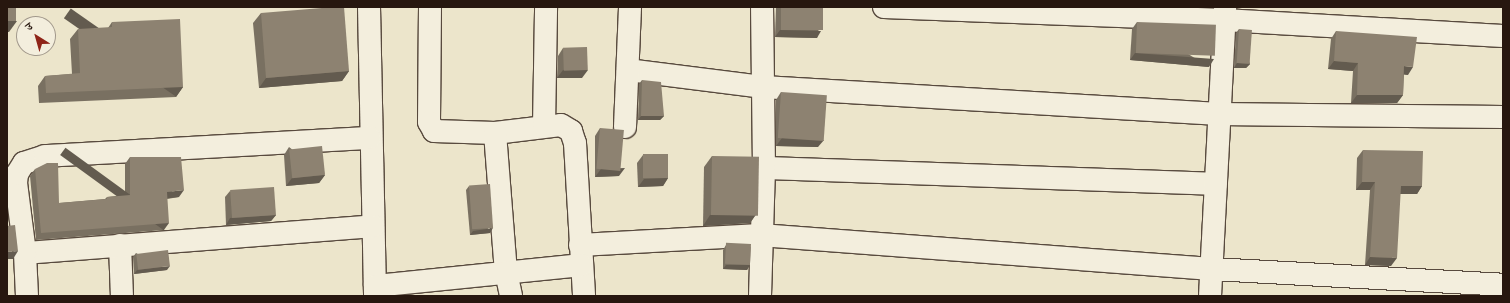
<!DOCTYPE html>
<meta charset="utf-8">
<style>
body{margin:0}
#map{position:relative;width:1510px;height:303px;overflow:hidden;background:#ece5cb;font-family:"IM FELL Double Pica","Noto Serif Devanagari",serif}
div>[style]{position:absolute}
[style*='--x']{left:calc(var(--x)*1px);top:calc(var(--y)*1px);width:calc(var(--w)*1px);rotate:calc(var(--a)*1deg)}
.roads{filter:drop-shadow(1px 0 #584a3e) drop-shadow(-1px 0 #584a3e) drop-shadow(0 1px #584a3e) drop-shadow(0 -1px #584a3e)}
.street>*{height:22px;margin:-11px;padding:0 11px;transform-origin:11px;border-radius:11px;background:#f3eedd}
.wall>*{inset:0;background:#797061}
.shaded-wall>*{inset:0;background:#635b4f;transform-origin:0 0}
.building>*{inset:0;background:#8d8271;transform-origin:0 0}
span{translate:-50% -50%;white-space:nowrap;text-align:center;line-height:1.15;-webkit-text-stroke:4px #f3eedd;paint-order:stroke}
.frame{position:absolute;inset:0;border:8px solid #27170f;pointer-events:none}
.north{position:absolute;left:16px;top:16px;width:40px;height:40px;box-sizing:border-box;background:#f3eedd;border:1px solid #a1988b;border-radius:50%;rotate:323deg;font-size:11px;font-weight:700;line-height:16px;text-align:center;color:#27170f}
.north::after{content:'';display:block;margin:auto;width:14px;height:18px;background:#8f2418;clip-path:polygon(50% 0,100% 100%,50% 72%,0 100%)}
</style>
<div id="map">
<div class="roads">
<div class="street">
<div style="--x:369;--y:7;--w:289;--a:88.8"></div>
<div style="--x:430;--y:7;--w:115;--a:90.5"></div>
<div style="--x:429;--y:122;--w:10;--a:61"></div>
<div style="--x:434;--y:131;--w:61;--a:1.9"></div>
<div style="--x:495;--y:133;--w:66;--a:-6.9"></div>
<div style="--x:561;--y:125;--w:12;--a:31"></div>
<div style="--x:571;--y:131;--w:13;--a:72"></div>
<div style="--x:575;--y:143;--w:153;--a:86.6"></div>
<div style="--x:884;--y:7;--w:340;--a:2.2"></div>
<div style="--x:1224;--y:20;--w:279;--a:3.3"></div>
<div style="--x:628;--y:70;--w:136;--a:7.2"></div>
<div style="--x:763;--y:87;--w:457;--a:3.4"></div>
<div style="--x:1219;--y:114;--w:284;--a:0.6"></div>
<div style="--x:544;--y:126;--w:119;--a:-89"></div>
<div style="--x:625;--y:127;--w:120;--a:-87.6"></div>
<div style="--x:495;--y:133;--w:139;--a:85.5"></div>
<div style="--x:506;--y:272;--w:25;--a:78"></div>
<div style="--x:764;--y:168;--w:452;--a:2"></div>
<div style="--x:120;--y:245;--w:51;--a:87.8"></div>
<div style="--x:580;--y:245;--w:180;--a:-3.2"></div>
<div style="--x:760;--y:235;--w:453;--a:4.3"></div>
<div style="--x:1212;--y:269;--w:291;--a:3.1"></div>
<div style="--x:25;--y:253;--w:349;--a:-4.4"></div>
<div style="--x:375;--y:286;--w:207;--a:-5.8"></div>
<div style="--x:27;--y:296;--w:43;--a:-92.7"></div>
<div style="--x:25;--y:253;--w:71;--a:-97.3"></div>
<div style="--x:16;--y:183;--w:9;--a:-84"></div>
<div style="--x:17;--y:174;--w:13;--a:-58"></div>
<div style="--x:24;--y:163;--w:22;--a:-18"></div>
<div style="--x:45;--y:156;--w:325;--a:-3.2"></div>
<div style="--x:760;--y:296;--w:128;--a:-88.2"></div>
<div style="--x:764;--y:168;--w:161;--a:-90.7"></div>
<div style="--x:1210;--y:296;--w:289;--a:-87"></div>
</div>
</div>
<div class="wall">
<div style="clip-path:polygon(776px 7px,823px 7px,817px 38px,775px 37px)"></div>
<div style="clip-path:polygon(261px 13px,349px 71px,342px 81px,259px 88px,253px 23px)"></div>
<div style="clip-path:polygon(112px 22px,183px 87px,176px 97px,39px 103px,38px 86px,45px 76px,72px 74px,70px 39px,78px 29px,108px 28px)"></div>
<div style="clip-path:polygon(1137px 22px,1209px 67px,1130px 60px,1132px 29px)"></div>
<div style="clip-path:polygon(1239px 29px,1250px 64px,1246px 68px,1234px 68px,1236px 33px)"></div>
<div style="clip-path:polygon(1336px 31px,1408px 75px,1404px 74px,1403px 95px,1397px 103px,1351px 103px,1353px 71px,1328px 69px,1331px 39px)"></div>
<div style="clip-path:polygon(563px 48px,582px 78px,557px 78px,558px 56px)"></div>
<div style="clip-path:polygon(642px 80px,664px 116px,660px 120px,638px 120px,639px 84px)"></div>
<div style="clip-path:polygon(781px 92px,818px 147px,776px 146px,776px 100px)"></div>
<div style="clip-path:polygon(600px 128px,619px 176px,595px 177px,595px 136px)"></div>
<div style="clip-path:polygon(289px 147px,325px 175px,319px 183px,286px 186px,284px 155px)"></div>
<div style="clip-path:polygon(1363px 150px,1422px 186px,1417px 194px,1400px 194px,1391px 266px,1365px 265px,1370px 190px,1356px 190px,1357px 158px)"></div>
<div style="clip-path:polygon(643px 155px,668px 178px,663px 186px,638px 187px,637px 163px)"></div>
<div style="clip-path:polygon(712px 156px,757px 213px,750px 223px,703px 226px,704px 167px)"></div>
<div style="clip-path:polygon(130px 157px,179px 197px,167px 199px,164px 230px,36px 240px,30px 176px,35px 169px,59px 203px,105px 199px,107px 197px,125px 195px,125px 164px)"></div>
<div style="clip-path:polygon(469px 186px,490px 233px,470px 235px,466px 190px)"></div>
<div style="clip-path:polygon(230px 191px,276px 215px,271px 221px,226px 225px,225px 197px)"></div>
<div style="clip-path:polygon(726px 245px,750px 265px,747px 270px,723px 269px,723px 250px)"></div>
<div style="clip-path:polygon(136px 253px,167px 270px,134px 274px,133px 257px)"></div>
</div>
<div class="shaded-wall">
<div style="clip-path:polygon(7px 21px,17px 21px,9px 32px,7px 32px)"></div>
<div style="clip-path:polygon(780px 30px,821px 31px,817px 38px,775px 37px)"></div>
<div style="clip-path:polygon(1135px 53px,1214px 59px,1209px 67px,1130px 60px)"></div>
<div style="clip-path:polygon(1334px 61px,1358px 63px,1353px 71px,1328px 69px)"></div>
<div style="clip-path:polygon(1237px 63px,1250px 64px,1246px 68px,1234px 68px)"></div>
<div style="clip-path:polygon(1404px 66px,1413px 67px,1408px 75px,1398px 74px)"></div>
<div style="clip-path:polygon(563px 70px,588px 70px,582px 78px,557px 78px)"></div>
<div style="clip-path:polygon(349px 71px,342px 81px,259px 88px,266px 78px)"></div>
<div style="left:183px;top:87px;width:12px;height:137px;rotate:125deg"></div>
<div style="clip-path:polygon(1357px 95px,1403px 95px,1397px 103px,1351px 103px)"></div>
<div style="clip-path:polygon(641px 116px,664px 116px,660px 120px,638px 120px)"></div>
<div style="clip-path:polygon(782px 138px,824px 140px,818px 147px,776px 146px)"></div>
<div style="clip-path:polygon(625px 168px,619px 176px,595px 177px,601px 169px)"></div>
<div style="clip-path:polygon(325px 175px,319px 183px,286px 186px,292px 178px)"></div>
<div style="clip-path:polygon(668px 178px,663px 186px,638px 187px,644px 179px)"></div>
<div style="clip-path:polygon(1362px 182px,1375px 182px,1370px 190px,1356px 190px)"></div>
<div style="clip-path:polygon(1401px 186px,1422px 186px,1417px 194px,1395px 194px)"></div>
<div style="clip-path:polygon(184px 190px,179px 197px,162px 199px,167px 192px)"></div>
<div style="clip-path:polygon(757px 213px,750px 223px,703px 226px,710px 215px)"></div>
<div style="clip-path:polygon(276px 215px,271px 221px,226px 225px,230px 218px)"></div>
<div style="left:169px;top:223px;width:9px;height:128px;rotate:126deg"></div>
<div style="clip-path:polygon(493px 228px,490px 233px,470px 235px,473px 231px)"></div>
<div style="clip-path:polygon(18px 251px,13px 259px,7px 259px,7px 252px)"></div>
<div style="clip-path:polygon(1370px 257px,1397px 258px,1391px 266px,1365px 265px)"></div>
<div style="clip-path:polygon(726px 265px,750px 265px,747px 270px,723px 269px)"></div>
<div style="clip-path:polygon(170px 266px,167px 270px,134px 274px,137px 270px)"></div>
</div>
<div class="building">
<div style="left:7px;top:7px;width:9px;height:14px"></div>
<div style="clip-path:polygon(334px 7px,344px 7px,349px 71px,266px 78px,261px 13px)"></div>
<div style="left:781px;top:7px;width:42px;height:23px"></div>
<div style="clip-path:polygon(180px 19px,183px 87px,46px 93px,45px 76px,80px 73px,78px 29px,112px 27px,112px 22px)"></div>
<div style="left:1137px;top:22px;width:79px;height:31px;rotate:2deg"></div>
<div style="left:1239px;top:29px;width:13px;height:34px;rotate:4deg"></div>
<div style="clip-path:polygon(1336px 31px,1417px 37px,1413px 67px,1404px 66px,1403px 95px,1357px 95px,1358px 63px,1334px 61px)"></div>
<div style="left:587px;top:47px;width:23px;height:24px;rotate:88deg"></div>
<div style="clip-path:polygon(642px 80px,661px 82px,664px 116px,641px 116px)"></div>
<div style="left:781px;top:92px;width:46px;height:46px;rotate:4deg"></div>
<div style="left:600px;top:128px;width:24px;height:41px;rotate:5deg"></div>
<div style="left:322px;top:146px;width:29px;height:33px;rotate:84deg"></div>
<div style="clip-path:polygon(1363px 150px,1423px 151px,1422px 186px,1401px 186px,1397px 258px,1370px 257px,1375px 182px,1362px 182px)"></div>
<div style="left:668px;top:154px;width:24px;height:25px;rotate:90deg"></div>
<div style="left:712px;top:156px;width:47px;height:59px;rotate:1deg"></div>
<div style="clip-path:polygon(130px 157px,181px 157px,184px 190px,167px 192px,169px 223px,41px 233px,35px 169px,47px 163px,58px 163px,59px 203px,107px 199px,107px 197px,130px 195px)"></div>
<div style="left:490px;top:184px;width:44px;height:21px;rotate:86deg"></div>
<div style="left:274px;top:187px;width:28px;height:44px;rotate:86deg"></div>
<div style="clip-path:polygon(15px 225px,18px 251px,7px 252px,7px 226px)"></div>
<div style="left:751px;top:244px;width:21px;height:25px;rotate:93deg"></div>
<div style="left:168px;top:250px;width:16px;height:32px;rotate:83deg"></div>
</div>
<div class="frame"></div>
<div class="north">उ</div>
</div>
